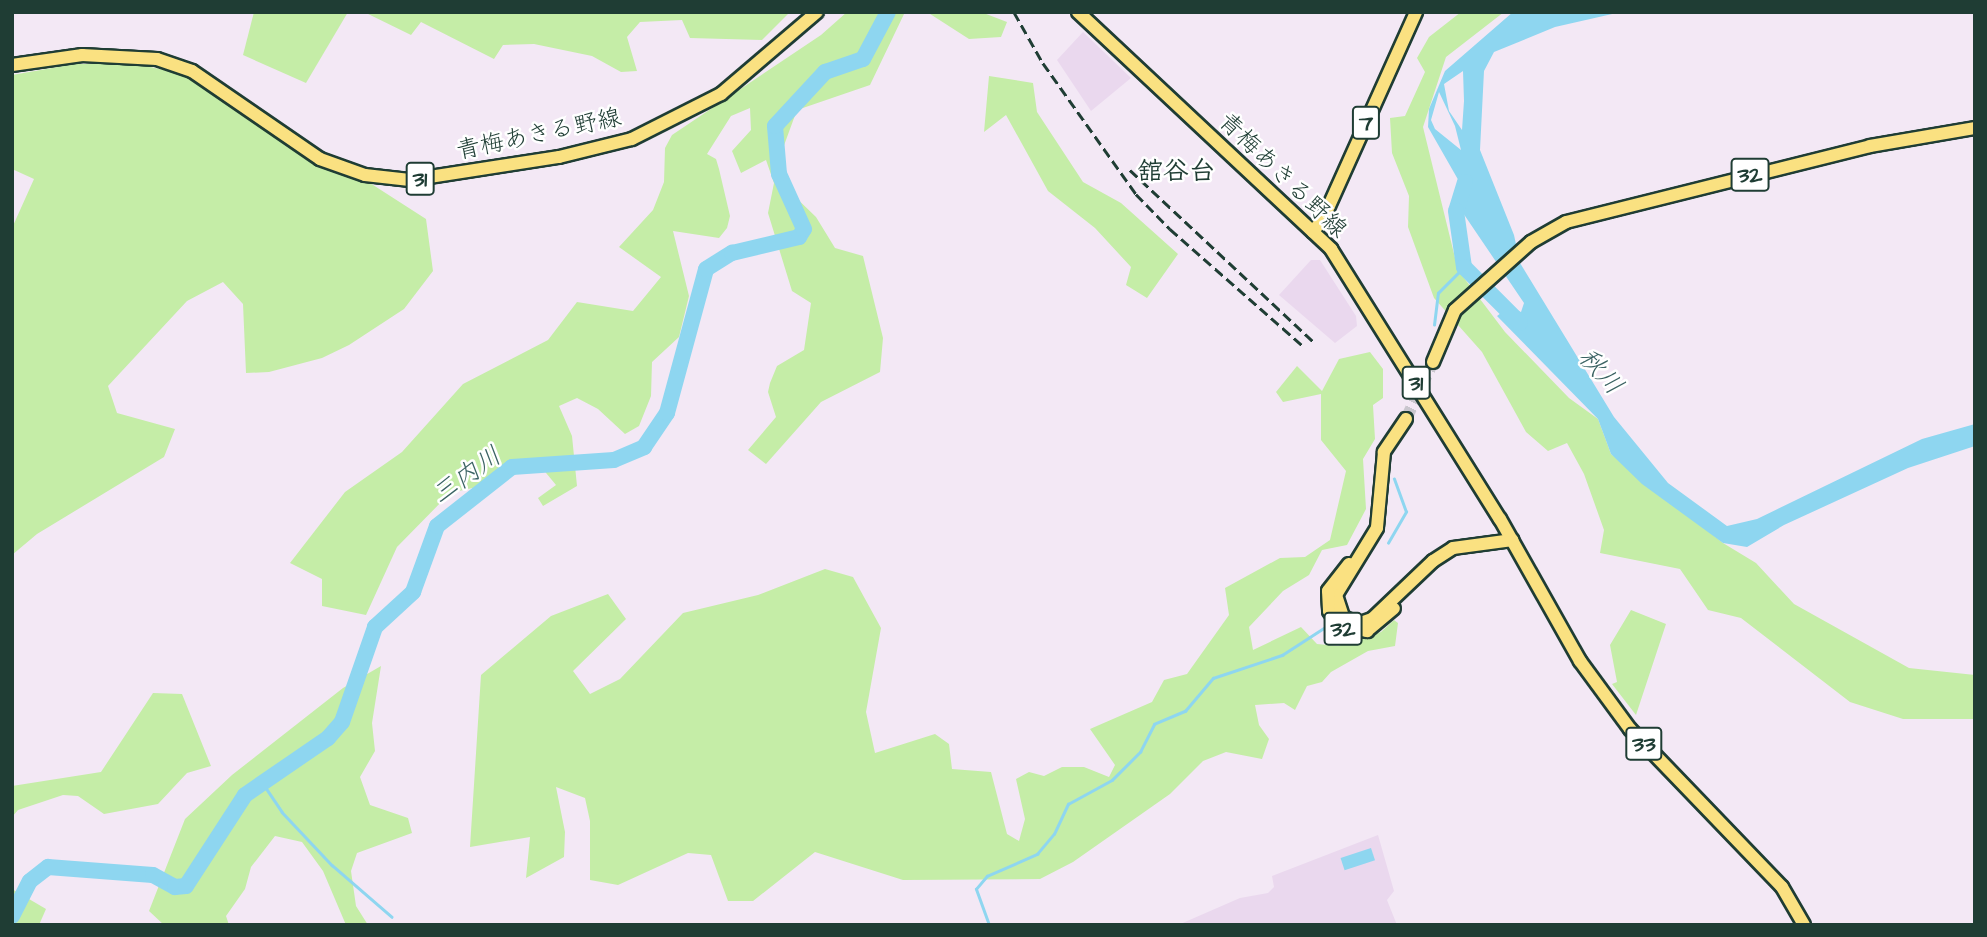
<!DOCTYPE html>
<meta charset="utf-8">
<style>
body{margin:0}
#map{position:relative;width:1987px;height:937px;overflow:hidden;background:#f3e8f5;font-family:"Architects Daughter","Klee One",sans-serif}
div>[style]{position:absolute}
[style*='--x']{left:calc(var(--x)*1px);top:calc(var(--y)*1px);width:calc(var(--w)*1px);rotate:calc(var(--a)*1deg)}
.built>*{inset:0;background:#ead8ee}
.green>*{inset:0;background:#c5eda7}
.water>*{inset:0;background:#8ed6f0;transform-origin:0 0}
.stream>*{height:2.5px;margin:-1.25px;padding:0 1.25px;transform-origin:1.25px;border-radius:1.25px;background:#8ed6f0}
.river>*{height:16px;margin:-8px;padding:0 8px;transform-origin:8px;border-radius:8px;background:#8ed6f0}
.major-tunnel>*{height:12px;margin-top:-6px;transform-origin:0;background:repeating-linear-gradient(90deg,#c9c6ce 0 12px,transparent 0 18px)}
.roads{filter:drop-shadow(2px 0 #1f3d34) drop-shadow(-2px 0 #1f3d34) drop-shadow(0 2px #1f3d34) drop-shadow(0 -2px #1f3d34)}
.major>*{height:12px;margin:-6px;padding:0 6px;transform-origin:6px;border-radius:6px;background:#fae181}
.rail>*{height:2.5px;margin-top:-1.25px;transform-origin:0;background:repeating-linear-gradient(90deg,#1f3d34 0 10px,transparent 0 15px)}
span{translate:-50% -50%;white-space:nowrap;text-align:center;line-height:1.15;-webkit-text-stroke:5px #fff;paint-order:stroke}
.shield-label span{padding:2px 5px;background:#fff;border:2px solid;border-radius:5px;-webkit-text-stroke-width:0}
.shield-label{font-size:23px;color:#1f3d34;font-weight:700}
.street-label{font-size:24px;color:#1f3d34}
.neighbourhood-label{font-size:26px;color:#1f3d34;font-weight:700}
.water-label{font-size:26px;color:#3b6363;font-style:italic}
.frame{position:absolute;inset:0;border:14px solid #1f3d34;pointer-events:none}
</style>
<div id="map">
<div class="built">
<div style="clip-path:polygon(1083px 32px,1131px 78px,1091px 111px,1057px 60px)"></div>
<div style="clip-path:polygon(1311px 260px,1320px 260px,1356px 316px,1357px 326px,1335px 343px,1279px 295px)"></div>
<div style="clip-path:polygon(1378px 835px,1394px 891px,1387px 900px,1397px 925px,1178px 925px,1240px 898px,1268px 893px,1274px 887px,1272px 876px)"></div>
</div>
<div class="green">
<div style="clip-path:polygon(254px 12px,348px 12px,306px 83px,243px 55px)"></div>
<div style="clip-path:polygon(364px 12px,790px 12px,762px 40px,690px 38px,682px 20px,640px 22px,627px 37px,637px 71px,621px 72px,592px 56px,534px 44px,503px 45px,494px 59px,421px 22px,411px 35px)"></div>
<div style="clip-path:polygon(847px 12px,905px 12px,870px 85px,797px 110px,779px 159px,786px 188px,816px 217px,835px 248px,863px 256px,883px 338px,880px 372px,821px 402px,766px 464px,748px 450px,776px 417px,768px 392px,770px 383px,777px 366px,804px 350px,811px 303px,792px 291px,768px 213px,774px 183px,766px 160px,741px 173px,732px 151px,751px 130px,750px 108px,731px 116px,707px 154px,716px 159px,719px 169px,730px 216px,727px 228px,719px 238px,673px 231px,689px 296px,679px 337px,652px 362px,651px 396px,639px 426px,625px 434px,598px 409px,577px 398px,559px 406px,572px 436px,577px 486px,543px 506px,538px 498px,556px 485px,537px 462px,486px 485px,450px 493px,397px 547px,366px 615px,322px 606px,322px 579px,290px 563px,345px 492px,402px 452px,463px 384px,548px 340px,577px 302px,633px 311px,661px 277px,619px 247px,653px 210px,664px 182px,665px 148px,672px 135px,821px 35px)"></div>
<div style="clip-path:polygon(927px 12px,981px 12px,1007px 22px,1001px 37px,969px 39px)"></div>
<div style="clip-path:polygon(1461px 12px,1504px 12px,1446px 57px,1423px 127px,1458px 270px,1505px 332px,1569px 398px,1598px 419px,1611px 454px,1723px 543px,1756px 563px,1794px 604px,1909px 668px,1975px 675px,1975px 719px,1903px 719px,1850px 702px,1741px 618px,1708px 610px,1680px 569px,1600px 553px,1604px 530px,1584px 474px,1567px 443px,1548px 451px,1526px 432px,1482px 352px,1434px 298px,1408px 227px,1409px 196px,1392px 153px,1390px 118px,1405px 116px,1425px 72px,1417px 58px,1429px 37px)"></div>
<div style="clip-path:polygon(75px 64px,137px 64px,187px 75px,328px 170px,370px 183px,426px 219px,433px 271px,404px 309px,349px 345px,322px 358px,269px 372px,246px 373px,243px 304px,223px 282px,187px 301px,108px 386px,117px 413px,175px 429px,164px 457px,37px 534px,12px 555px,12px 228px,34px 179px,12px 169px,12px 75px)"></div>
<div style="clip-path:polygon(989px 76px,1033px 83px,1037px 112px,1083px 182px,1121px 203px,1178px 254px,1147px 298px,1126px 285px,1131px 267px,1095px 228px,1048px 191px,1006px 115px,984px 132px)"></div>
<div style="clip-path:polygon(1370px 352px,1383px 369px,1383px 398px,1373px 405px,1375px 439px,1363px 459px,1366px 509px,1347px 545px,1322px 550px,1309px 575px,1283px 591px,1249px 627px,1253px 650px,1301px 627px,1317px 644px,1338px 646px,1381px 632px,1394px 620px,1398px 623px,1395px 646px,1368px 651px,1331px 672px,1322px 682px,1307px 686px,1295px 710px,1284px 703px,1255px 705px,1259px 725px,1269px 739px,1262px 759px,1226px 752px,1203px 761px,1170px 794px,1073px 862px,1040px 879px,903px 880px,815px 852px,753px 901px,728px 901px,711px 855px,688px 853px,618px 885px,590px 880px,590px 821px,585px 798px,556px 787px,565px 832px,564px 857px,526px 878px,530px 837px,470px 847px,481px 675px,551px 616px,608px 594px,626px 619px,573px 671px,590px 694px,620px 679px,683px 613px,758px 595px,825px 569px,853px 577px,881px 628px,866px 712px,875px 753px,935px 734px,949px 744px,952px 769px,991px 772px,1007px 834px,1019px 841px,1025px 819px,1016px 779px,1029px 772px,1044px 776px,1062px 767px,1084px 767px,1109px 777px,1115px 765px,1090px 729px,1152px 702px,1164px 680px,1187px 674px,1229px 615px,1225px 588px,1280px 558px,1305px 557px,1330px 540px,1346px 471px,1321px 440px,1321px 394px,1283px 402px,1276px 392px,1297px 366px,1322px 391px,1339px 359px)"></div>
<div style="clip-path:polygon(1631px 610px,1666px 624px,1636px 715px,1612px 684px,1617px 682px,1610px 645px)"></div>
<div style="clip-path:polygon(381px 666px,372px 723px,375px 751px,360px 777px,370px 805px,408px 818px,412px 833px,357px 853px,351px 871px,356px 906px,368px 925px,346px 925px,323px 871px,302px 842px,275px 836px,251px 867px,245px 889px,226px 916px,229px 925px,164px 925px,149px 911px,185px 819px,232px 775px,343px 688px)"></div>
<div style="clip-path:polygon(153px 693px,182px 694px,211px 766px,187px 773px,158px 804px,104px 814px,78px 796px,63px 795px,18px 810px,12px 817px,12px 786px,101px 772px)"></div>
<div style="clip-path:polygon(12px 889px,46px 909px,39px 925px,12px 925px)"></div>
</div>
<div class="water">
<div style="clip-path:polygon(evenodd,1513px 12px,1621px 12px,1555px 27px,1494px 52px,1484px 71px,1480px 150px,1514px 235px,1520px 263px,1614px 417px,1668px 483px,1727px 526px,1757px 519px,1922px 439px,1975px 424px,1975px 446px,1908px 468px,1784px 525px,1747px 547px,1723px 543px,1642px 484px,1611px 454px,1598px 419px,1497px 316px,1509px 307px,1521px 312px,1524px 303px,1463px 213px,1460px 183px,1428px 127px,1429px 109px,1445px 71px,1513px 12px,1463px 71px,1464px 101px,1462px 130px,1449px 111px,1444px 84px,1463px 71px,1513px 12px,1439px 92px,1455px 126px,1461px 150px,1435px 129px,1431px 120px,1439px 92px)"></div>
<div style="left:1371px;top:848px;width:13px;height:32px;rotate:72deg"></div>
</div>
<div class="stream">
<div style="--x:1434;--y:325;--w:32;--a:-83"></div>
<div style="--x:1438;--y:293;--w:37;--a:-45"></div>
<div style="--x:1388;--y:543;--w:36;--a:-60"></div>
<div style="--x:1406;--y:512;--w:35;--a:-110"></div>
<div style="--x:262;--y:782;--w:36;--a:56"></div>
<div style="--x:282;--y:812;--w:73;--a:46.7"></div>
<div style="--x:332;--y:865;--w:79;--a:40.9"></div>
<div style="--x:989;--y:925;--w:38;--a:-110"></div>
<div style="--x:976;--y:889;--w:17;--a:-50"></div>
<div style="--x:987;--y:876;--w:55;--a:-23.7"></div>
<div style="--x:1037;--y:854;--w:26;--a:-50"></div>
<div style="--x:1054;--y:834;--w:33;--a:-65"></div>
<div style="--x:1068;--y:804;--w:50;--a:-28.6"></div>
<div style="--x:1112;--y:780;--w:40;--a:-45"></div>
<div style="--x:1140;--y:752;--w:31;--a:-63"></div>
<div style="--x:1154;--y:724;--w:34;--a:-23"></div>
<div style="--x:1185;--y:711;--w:43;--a:-49.7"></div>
<div style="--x:1213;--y:678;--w:73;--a:-18.4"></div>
<div style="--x:1282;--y:655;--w:57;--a:-32.9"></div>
</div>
<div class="river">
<div style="--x:1465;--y:182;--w:30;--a:107"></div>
<div style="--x:1456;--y:211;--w:57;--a:81.9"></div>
<div style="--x:1464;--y:267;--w:79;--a:45"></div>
<div style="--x:12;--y:916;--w:39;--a:-63"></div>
<div style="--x:30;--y:881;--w:23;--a:-38"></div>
<div style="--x:48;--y:867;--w:105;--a:4.4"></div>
<div style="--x:153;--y:875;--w:25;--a:29"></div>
<div style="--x:175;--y:887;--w:11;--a:-5"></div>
<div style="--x:186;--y:886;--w:108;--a:-57"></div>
<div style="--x:245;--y:795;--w:101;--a:-34.5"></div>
<div style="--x:328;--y:738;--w:21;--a:-49"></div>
<div style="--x:342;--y:722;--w:101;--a:-70.8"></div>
<div style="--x:375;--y:627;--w:52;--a:-42.6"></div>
<div style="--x:413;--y:592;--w:70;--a:-70"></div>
<div style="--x:437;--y:526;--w:95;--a:-38.2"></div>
<div style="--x:512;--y:467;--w:102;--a:-3.9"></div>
<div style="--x:614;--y:460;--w:33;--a:-23"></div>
<div style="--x:644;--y:447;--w:41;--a:-55.9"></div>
<div style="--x:667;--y:413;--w:149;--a:-74.8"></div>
<div style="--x:706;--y:269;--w:31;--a:-32"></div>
<div style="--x:732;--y:253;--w:69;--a:-13.4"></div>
<div style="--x:799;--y:237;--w:9;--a:-58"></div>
<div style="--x:804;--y:229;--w:60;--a:-114.4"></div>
<div style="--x:779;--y:174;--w:48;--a:-94.8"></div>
<div style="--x:775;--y:126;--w:74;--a:-47.2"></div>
<div style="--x:825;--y:72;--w:40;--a:-18.9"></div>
<div style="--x:863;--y:59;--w:53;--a:-62"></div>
</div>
<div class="major-tunnel">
<div style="--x:1406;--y:419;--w:63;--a:-64.7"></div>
</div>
<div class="roads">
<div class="major">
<div style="--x:1078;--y:12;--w:347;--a:43.1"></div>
<div style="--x:1331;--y:249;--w:319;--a:58"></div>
<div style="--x:1500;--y:519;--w:163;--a:60.6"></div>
<div style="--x:1580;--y:661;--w:84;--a:53.7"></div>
<div style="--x:1630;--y:729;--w:219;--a:46.1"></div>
<div style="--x:1782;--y:887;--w:44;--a:59.9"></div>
<div style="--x:12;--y:65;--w:71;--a:-8.1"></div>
<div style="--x:82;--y:55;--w:75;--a:3.1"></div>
<div style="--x:157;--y:59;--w:37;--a:19"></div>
<div style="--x:192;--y:71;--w:155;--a:34.5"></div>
<div style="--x:320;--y:159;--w:48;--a:19.6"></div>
<div style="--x:365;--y:175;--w:45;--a:6.3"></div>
<div style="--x:410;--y:180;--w:151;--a:-8.8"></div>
<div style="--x:559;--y:157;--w:75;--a:-13.9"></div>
<div style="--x:632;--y:139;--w:100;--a:-26.8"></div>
<div style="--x:721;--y:94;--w:126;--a:-40.5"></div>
<div style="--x:1313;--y:232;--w:19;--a:-54"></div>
<div style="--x:1324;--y:217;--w:225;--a:-65.8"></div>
<div style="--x:1433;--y:362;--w:56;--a:-67.1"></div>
<div style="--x:1455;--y:310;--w:102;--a:-41.8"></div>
<div style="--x:1531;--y:242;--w:40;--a:-29.7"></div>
<div style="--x:1566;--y:222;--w:313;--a:-14"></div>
<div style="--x:1870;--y:146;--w:107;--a:-9.7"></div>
<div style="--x:1406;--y:419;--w:40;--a:124"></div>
<div style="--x:1384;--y:452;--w:76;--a:95.3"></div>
<div style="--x:1377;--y:528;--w:79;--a:121.5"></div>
<div style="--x:1336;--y:595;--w:23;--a:72"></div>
<div style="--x:1343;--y:617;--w:17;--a:25"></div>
<div style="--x:1358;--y:624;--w:15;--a:-20"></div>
<div style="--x:1372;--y:619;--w:84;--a:-43.6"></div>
<div style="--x:1433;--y:561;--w:24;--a:-33"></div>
<div style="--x:1453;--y:548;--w:60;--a:-7.7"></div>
<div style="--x:1349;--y:564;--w:34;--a:128"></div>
<div style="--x:1328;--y:591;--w:20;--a:87"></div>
<div style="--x:1329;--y:611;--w:17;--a:57"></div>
<div style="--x:1338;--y:625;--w:30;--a:12"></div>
<div style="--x:1367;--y:631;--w:35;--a:-40"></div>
</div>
</div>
<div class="rail">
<div style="--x:1014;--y:12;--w:59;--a:60.4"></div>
<div style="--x:1043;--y:63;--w:161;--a:54.6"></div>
<div style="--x:1136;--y:194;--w:49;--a:45.8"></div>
<div style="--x:1170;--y:229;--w:177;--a:41.3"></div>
<div style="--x:1130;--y:170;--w:252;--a:43.1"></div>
</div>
<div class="shield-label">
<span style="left:1366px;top:123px">7</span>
<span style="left:1750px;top:175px">32</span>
<span style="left:420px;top:179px">31</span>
<span style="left:1416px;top:383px">31</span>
<span style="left:1343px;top:629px">32</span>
<span style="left:1644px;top:744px">33</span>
</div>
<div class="street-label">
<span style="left:539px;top:135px;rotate:-12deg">青梅あきる野線</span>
<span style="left:1282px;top:176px;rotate:44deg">青梅あきる野線</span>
</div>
<div class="neighbourhood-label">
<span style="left:1176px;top:172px">舘谷台</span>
</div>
<div class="water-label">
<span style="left:1600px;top:372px;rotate:48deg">秋川</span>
<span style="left:467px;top:476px;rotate:-35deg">三内川</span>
</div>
<div class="frame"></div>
</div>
